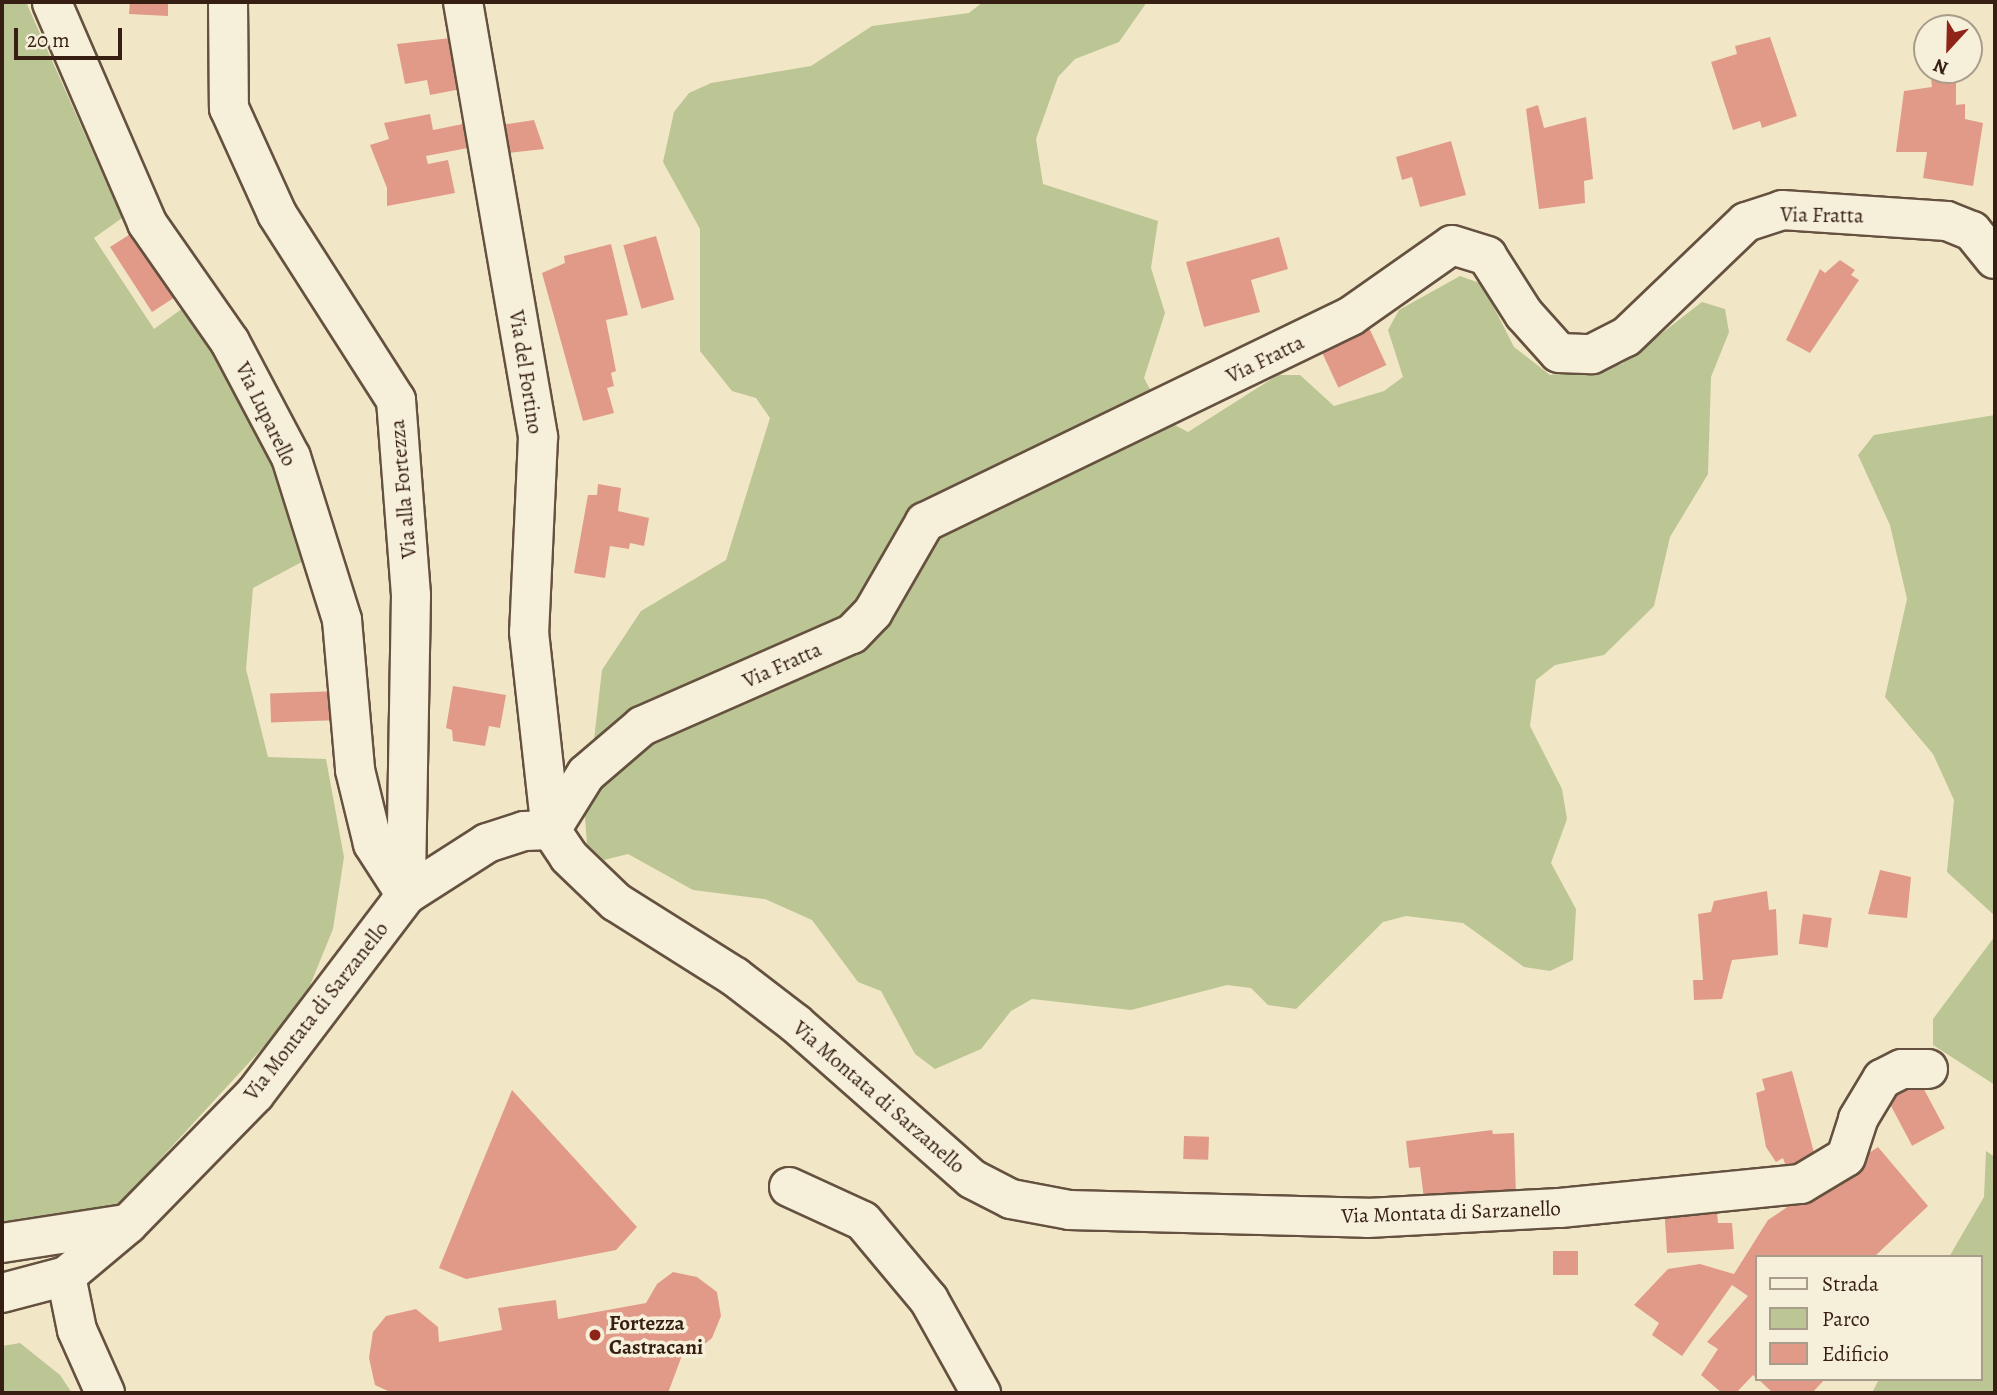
<!DOCTYPE html>
<style>
body{margin:0}
#map{position:relative;width:1997px;height:1395px;overflow:hidden;background:#f1e7c6;font-family:Alegreya,serif}
div>[style]{position:absolute}
[style*='--x']{left:calc(var(--x)*1px);top:calc(var(--y)*1px);width:calc(var(--w)*1px);rotate:calc(var(--a)*1deg)}
.green>*{inset:0;background:#bcc594}
.building>*{inset:0;background:#e19a88;transform-origin:0 0}
.roads{filter:drop-shadow(2px 0 #65513f) drop-shadow(-2px 0 #65513f) drop-shadow(0 2px #65513f) drop-shadow(0 -2px #65513f)}
.minor>*{height:38px;margin:-19px;padding:0 19px;transform-origin:19px;border-radius:19px;background:#f6efda}
.dots>*{width:19px;height:19px;translate:-50% -50%;box-sizing:border-box;border:4px solid #f6efda;border-radius:50%}
span{translate:-50% -50%;white-space:nowrap;text-align:center;line-height:1.15;-webkit-text-stroke:7px #f6efda;paint-order:stroke}
.street-label{font-size:21px;color:#361f12}
.poi-label{font-size:21px;color:#361f12;font-weight:700}
.left{translate:0 -50%;text-align:left}
.frame{position:absolute;inset:0;border:4px solid #361f12;pointer-events:none}
.legend{position:absolute;left:1755px;top:1255px;width:228px;height:126px;box-sizing:border-box;background:#f6efda;border:2px solid #a99c8a;margin:0;padding:9px 12px;list-style:none;font-size:21px;color:#361f12}
.legend li{display:flex;align-items:center;gap:14px;height:35px}
.legend b{width:35px;border:2px solid #a99c8a}
.north{position:absolute;left:1913px;top:14px;width:70px;height:70px;box-sizing:border-box;background:#f6efda;border:2px solid #a99c8a;border-radius:50%;rotate:202deg;font-size:19px;font-weight:700;line-height:28px;text-align:center;color:#361f12}
.north::after{content:'';display:block;margin:auto;width:24px;height:32px;background:#8f2418;clip-path:polygon(50% 0,100% 100%,50% 72%,0 100%)}
.scale{position:absolute;left:14px;top:28px;width:108px;height:32px;box-sizing:border-box;border:4px solid #361f12;border-top:0;padding-left:9px;font-size:21px;line-height:24px;white-space:nowrap;color:#361f12;-webkit-text-stroke:5px #f6efda;paint-order:stroke}
</style>
<div id="map">
<div class="green">
<div style="clip-path:polygon(2px 2px,26px 2px,122px 218px,94px 238px,154px 329px,183px 308px,283px 464px,311px 557px,253px 588px,246px 669px,268px 757px,326px 759px,344px 857px,333px 929px,302px 1005px,119px 1204px,2px 1222px)"></div>
<div style="clip-path:polygon(983px 2px,1147px 2px,1119px 42px,1075px 59px,1058px 77px,1036px 139px,1043px 184px,1158px 221px,1151px 268px,1165px 313px,1144px 378px,1167px 421px,1188px 432px,1278px 375px,1300px 375px,1334px 406px,1384px 391px,1403px 377px,1388px 330px,1399px 310px,1460px 276px,1482px 284px,1514px 347px,1550px 375px,1622px 364px,1702px 302px,1725px 309px,1729px 332px,1711px 377px,1708px 474px,1670px 537px,1654px 606px,1604px 655px,1555px 665px,1536px 680px,1530px 726px,1562px 789px,1567px 819px,1551px 863px,1576px 909px,1573px 960px,1550px 971px,1524px 967px,1463px 923px,1406px 916px,1383px 922px,1296px 1009px,1268px 1005px,1251px 988px,1227px 985px,1131px 1010px,1032px 999px,1011px 1011px,981px 1049px,935px 1069px,915px 1054px,881px 991px,858px 982px,812px 920px,765px 899px,693px 890px,628px 854px,604px 860px,587px 844px,585px 818px,602px 670px,641px 611px,726px 560px,770px 418px,756px 398px,732px 391px,700px 351px,700px 229px,663px 162px,674px 112px,689px 93px,711px 83px,811px 66px,872px 26px,969px 13px)"></div>
<div style="clip-path:polygon(1995px 415px,1995px 916px,1947px 872px,1954px 800px,1933px 754px,1885px 697px,1907px 599px,1890px 525px,1858px 455px,1874px 435px)"></div>
<div style="clip-path:polygon(1995px 936px,1995px 1085px,1933px 1045px,1933px 1019px)"></div>
<div style="clip-path:polygon(1986px 1151px,1995px 1157px,1995px 1393px,1872px 1393px,1879px 1379px,1981px 1379px,1981px 1257px,1949px 1257px,1984px 1197px)"></div>
<div style="clip-path:polygon(20px 1343px,60px 1375px,72px 1393px,2px 1393px,2px 1346px)"></div>
</div>
<div class="building">
<div style="clip-path:polygon(130px 2px,168px 2px,168px 16px,129px 14px)"></div>
<div style="clip-path:polygon(1770px 37px,1797px 116px,1762px 128px,1760px 121px,1733px 130px,1711px 62px,1737px 54px,1735px 46px)"></div>
<div style="clip-path:polygon(451px 38px,461px 89px,430px 95px,427px 80px,405px 84px,397px 44px)"></div>
<div style="clip-path:polygon(1930px 70px,1956px 70px,1956px 105px,1965px 104px,1965px 119px,1983px 123px,1973px 186px,1923px 178px,1927px 152px,1896px 152px,1904px 91px,1932px 87px)"></div>
<div style="clip-path:polygon(1538px 105px,1544px 128px,1586px 117px,1593px 179px,1584px 181px,1585px 203px,1539px 209px,1526px 109px)"></div>
<div style="clip-path:polygon(430px 114px,433px 130px,468px 123px,473px 147px,426px 156px,428px 164px,448px 160px,455px 193px,387px 206px,387px 188px,370px 145px,389px 139px,384px 123px)"></div>
<div style="clip-path:polygon(534px 120px,544px 149px,500px 154px,494px 126px)"></div>
<div style="clip-path:polygon(1451px 141px,1466px 195px,1420px 207px,1412px 177px,1402px 180px,1396px 157px)"></div>
<div style="clip-path:polygon(135px 231px,183px 292px,152px 312px,110px 247px)"></div>
<div style="left:656px;top:236px;width:66px;height:34px;rotate:74deg"></div>
<div style="clip-path:polygon(1279px 237px,1288px 269px,1251px 280px,1260px 312px,1204px 327px,1186px 262px)"></div>
<div style="clip-path:polygon(611px 244px,628px 315px,606px 320px,616px 371px,611px 373px,614px 386px,607px 388px,614px 413px,583px 421px,542px 273px,565px 263px,564px 256px)"></div>
<div style="clip-path:polygon(1840px 260px,1855px 270px,1851px 275px,1859px 280px,1810px 353px,1786px 340px,1820px 269px,1825px 273px)"></div>
<div style="left:1364px;top:317px;width:53px;height:53px;rotate:65deg"></div>
<div style="clip-path:polygon(598px 484px,621px 488px,618px 511px,649px 518px,644px 546px,630px 543px,629px 549px,610px 546px,605px 578px,574px 573px,588px 495px,597px 495px)"></div>
<div style="clip-path:polygon(453px 686px,506px 695px,500px 728px,489px 726px,485px 746px,453px 741px,452px 730px,446px 728px)"></div>
<div style="left:339px;top:691px;width:29px;height:69px;rotate:88deg"></div>
<div style="clip-path:polygon(1880px 870px,1911px 877px,1907px 918px,1868px 914px)"></div>
<div style="clip-path:polygon(1767px 891px,1769px 910px,1776px 909px,1778px 955px,1732px 960px,1722px 999px,1694px 1000px,1693px 980px,1703px 980px,1698px 914px,1711px 912px,1714px 901px)"></div>
<div style="left:1803px;top:914px;width:29px;height:30px;rotate:8deg"></div>
<div style="clip-path:polygon(1792px 1071px,1816px 1160px,1788px 1172px,1783px 1158px,1776px 1162px,1766px 1147px,1756px 1093px,1765px 1090px,1762px 1079px)"></div>
<div style="left:1918px;top:1078px;width:57px;height:37px;rotate:62deg"></div>
<div style="clip-path:polygon(512px 1090px,637px 1227px,616px 1250px,466px 1279px,439px 1268px)"></div>
<div style="clip-path:polygon(1492px 1130px,1493px 1134px,1514px 1133px,1516px 1196px,1424px 1199px,1420px 1167px,1409px 1168px,1406px 1141px)"></div>
<div style="left:1184px;top:1136px;width:25px;height:23px;rotate:2deg"></div>
<div style="clip-path:polygon(1878px 1147px,1928px 1206px,1874px 1257px,1757px 1257px,1757px 1379px,1753px 1375px,1736px 1393px,1722px 1393px,1701px 1375px,1718px 1349px,1707px 1342px,1748px 1296px,1732px 1285px,1682px 1356px,1652px 1335px,1659px 1323px,1634px 1305px,1668px 1269px,1700px 1264px,1734px 1274px,1768px 1220px)"></div>
<div style="clip-path:polygon(1716px 1202px,1718px 1223px,1732px 1223px,1734px 1249px,1667px 1253px,1664px 1205px)"></div>
<div style="left:1553px;top:1251px;width:25px;height:24px"></div>
<div style="clip-path:polygon(673px 1272px,697px 1277px,717px 1292px,721px 1316px,712px 1338px,700px 1348px,684px 1350px,668px 1393px,392px 1393px,375px 1385px,369px 1358px,373px 1332px,386px 1316px,416px 1309px,438px 1327px,439px 1342px,502px 1330px,498px 1308px,556px 1300px,558px 1319px,646px 1303px,657px 1284px)"></div>
<div style="clip-path:polygon(1758px 1379px,1825px 1379px,1812px 1393px,1773px 1393px)"></div>
</div>
<div class="roads">
<div class="minor">
<div style="--x:228;--y:2;--w:106;--a:89.5"></div>
<div style="--x:229;--y:108;--w:116;--a:65.6"></div>
<div style="--x:277;--y:214;--w:221;--a:57.4"></div>
<div style="--x:396;--y:400;--w:196;--a:85.6"></div>
<div style="--x:411;--y:595;--w:300;--a:91"></div>
<div style="--x:463;--y:2;--w:441;--a:80.2"></div>
<div style="--x:538;--y:437;--w:195;--a:92.6"></div>
<div style="--x:529;--y:632;--w:199;--a:83.7"></div>
<div style="--x:551;--y:830;--w:32;--a:56"></div>
<div style="--x:569;--y:857;--w:65;--a:43.8"></div>
<div style="--x:616;--y:902;--w:141;--a:32.2"></div>
<div style="--x:735;--y:977;--w:76;--a:37.5"></div>
<div style="--x:795;--y:1023;--w:236;--a:41.4"></div>
<div style="--x:972;--y:1179;--w:44;--a:27.1"></div>
<div style="--x:1011;--y:1199;--w:59;--a:10.7"></div>
<div style="--x:1069;--y:1210;--w:298;--a:1.5"></div>
<div style="--x:1367;--y:1218;--w:193;--a:-3"></div>
<div style="--x:1560;--y:1208;--w:242;--a:-5.7"></div>
<div style="--x:1801;--y:1184;--w:52;--a:-31"></div>
<div style="--x:1846;--y:1157;--w:40;--a:-72"></div>
<div style="--x:1858;--y:1119;--w:47;--a:-59"></div>
<div style="--x:1882;--y:1079;--w:22;--a:-27"></div>
<div style="--x:1902;--y:1069;--w:26;--a:0"></div>
<div style="--x:52;--y:3;--w:240;--a:66.6"></div>
<div style="--x:147;--y:223;--w:145;--a:55.1"></div>
<div style="--x:230;--y:342;--w:130;--a:62.1"></div>
<div style="--x:291;--y:457;--w:171;--a:72.6"></div>
<div style="--x:342;--y:620;--w:151;--a:85"></div>
<div style="--x:355;--y:770;--w:76;--a:76.3"></div>
<div style="--x:373;--y:844;--w:61;--a:57.1"></div>
<div style="--x:551;--y:830;--w:66;--a:-58"></div>
<div style="--x:586;--y:774;--w:74;--a:-40.6"></div>
<div style="--x:642;--y:726;--w:229;--a:-23.7"></div>
<div style="--x:852;--y:634;--w:30;--a:-46"></div>
<div style="--x:873;--y:612;--w:104;--a:-60"></div>
<div style="--x:925;--y:522;--w:473;--a:-25.8"></div>
<div style="--x:1351;--y:316;--w:123;--a:-35.1"></div>
<div style="--x:1452;--y:245;--w:37;--a:17"></div>
<div style="--x:1487;--y:256;--w:69;--a:57.5"></div>
<div style="--x:1524;--y:314;--w:52;--a:48.1"></div>
<div style="--x:1559;--y:353;--w:33;--a:2"></div>
<div style="--x:1592;--y:354;--w:38;--a:-27"></div>
<div style="--x:1626;--y:337;--w:166;--a:-43.8"></div>
<div style="--x:1746;--y:222;--w:38;--a:-18"></div>
<div style="--x:1782;--y:210;--w:165;--a:3.8"></div>
<div style="--x:1947;--y:221;--w:27;--a:22"></div>
<div style="--x:1972;--y:231;--w:36;--a:51"></div>
<div style="--x:789;--y:1187;--w:81;--a:24.7"></div>
<div style="--x:863;--y:1221;--w:103;--a:50.1"></div>
<div style="--x:929;--y:1300;--w:107;--a:60.8"></div>
<div style="--x:2;--y:1243;--w:125;--a:-8.7"></div>
<div style="--x:66;--y:1276;--w:55;--a:78.5"></div>
<div style="--x:77;--y:1330;--w:69;--a:66"></div>
<div style="--x:2;--y:1293;--w:66;--a:-14.9"></div>
<div style="--x:66;--y:1276;--w:81;--a:-40"></div>
<div style="--x:128;--y:1224;--w:182;--a:-45.7"></div>
<div style="--x:255;--y:1094;--w:250;--a:-52.8"></div>
<div style="--x:406;--y:895;--w:96;--a:-32.7"></div>
<div style="--x:487;--y:843;--w:39;--a:-18"></div>
<div style="--x:524;--y:831;--w:27;--a:-2"></div>
</div>
</div>
<div class="dots">
<div style="left:595px;top:1335px;background:#8f2418"></div>
</div>
<div class="street-label">
<span style="left:1822px;top:215px;rotate:1deg">Via Fratta</span>
<span style="left:1265px;top:359px;rotate:-26deg">Via Fratta</span>
<span style="left:526px;top:372px;rotate:81deg">Via del Fortino</span>
<span style="left:266px;top:414px;rotate:64deg">Via Luparello</span>
<span style="left:403px;top:489px;rotate:-95deg">Via alla Fortezza</span>
<span style="left:782px;top:665px;rotate:-24deg">Via Fratta</span>
<span style="left:316px;top:1011px;rotate:-52deg">Via Montata di Sarzanello</span>
<span style="left:879px;top:1097px;rotate:41deg">Via Montata di Sarzanello</span>
<span style="left:1451px;top:1212px;rotate:-2deg">Via Montata di Sarzanello</span>
</div>
<div class="poi-label">
<span class="left" style="left:609px;top:1335px">Fortezza<br>Castracani</span>
</div>
<div class="frame"></div>
<ul class="legend">
<li><b style="height:9px;background:#f6efda"></b>Strada</li>
<li><b style="height:19px;background:#bcc594"></b>Parco</li>
<li><b style="height:19px;background:#e19a88"></b>Edificio</li>
</ul>
<div class="north">N</div>
<div class="scale">20 m</div>
</div>
